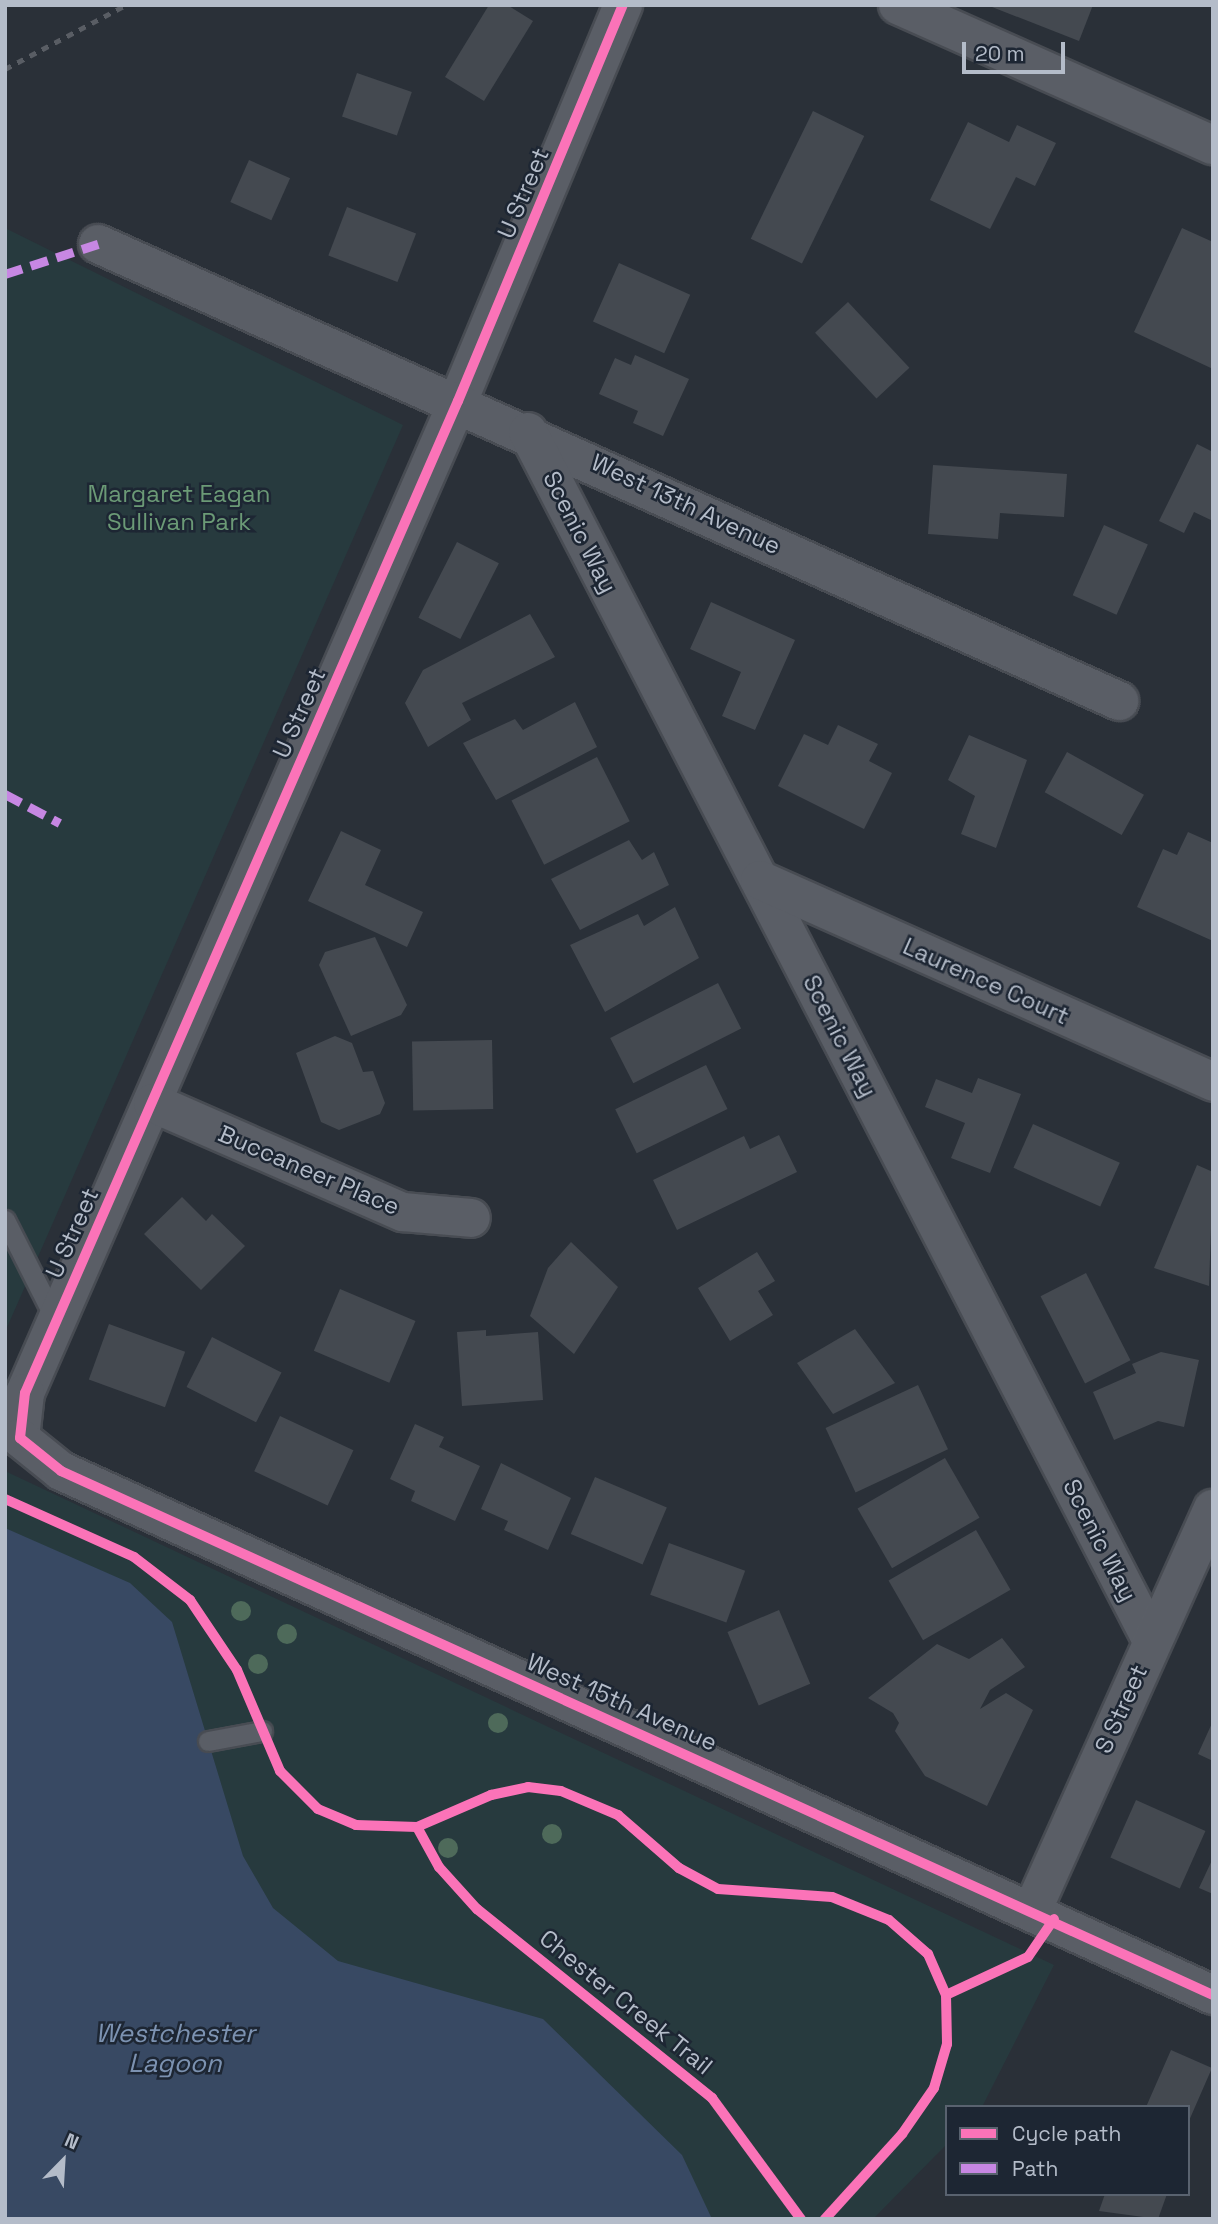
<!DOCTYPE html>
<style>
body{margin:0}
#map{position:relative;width:1218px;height:2224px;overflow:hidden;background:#2a3038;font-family:"Space Grotesk",sans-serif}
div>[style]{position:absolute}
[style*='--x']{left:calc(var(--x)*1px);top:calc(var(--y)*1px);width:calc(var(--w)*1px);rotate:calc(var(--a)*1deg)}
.green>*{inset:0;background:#273a3e}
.water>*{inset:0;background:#384963}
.building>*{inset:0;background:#444950;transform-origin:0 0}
.roads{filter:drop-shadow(2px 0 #484c53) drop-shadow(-2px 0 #484c53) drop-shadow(0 2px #484c53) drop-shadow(0 -2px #484c53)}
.service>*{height:19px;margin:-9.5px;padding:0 9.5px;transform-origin:9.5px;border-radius:9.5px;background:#5a5e66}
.minor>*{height:38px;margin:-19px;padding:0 19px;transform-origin:19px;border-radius:19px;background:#5a5e66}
.rail>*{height:5px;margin-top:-2.5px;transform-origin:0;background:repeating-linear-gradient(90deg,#595d64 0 7px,transparent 0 14px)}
.quiet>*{height:9px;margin-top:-4.5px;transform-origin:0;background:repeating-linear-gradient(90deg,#c787e3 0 18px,transparent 0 27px)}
.cycleway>*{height:10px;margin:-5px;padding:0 5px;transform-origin:5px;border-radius:5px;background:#fb73b8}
.trees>*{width:20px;height:20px;margin:-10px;border-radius:50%;background:#4e6a5a}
span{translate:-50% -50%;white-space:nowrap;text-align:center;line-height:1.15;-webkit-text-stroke:5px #1d2633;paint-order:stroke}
.street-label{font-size:24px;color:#b4bcc9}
.park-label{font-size:24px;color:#6b9a76}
.water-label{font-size:26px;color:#7c92b1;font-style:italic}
.frame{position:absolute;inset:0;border:7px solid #b4bcc9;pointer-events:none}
.legend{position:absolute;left:945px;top:2105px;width:245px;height:91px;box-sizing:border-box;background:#1d2633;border:2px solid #59626f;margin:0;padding:9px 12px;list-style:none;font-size:21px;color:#b4bcc9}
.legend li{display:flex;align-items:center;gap:14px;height:35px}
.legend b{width:35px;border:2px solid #59626f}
.north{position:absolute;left:28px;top:2126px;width:70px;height:70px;-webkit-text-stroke:5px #1d2633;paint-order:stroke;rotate:24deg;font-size:19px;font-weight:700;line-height:28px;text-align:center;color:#b4bcc9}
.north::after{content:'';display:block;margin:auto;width:24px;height:32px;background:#b4bcc9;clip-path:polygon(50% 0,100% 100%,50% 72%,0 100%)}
.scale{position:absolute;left:962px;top:42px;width:103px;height:32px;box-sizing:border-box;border:4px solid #b4bcc9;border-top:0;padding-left:9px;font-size:21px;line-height:24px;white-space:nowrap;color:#b4bcc9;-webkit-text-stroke:5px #1d2633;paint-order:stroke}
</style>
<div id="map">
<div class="green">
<div style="clip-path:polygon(5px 228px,403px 425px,5px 1332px)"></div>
<div style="clip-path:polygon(5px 1471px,1054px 1965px,982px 2107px,947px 2107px,947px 2144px,873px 2219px,608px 2219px,402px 2070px,5px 1589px)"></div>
</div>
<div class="water">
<div style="clip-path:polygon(5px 1528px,130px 1583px,172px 1622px,243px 1856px,273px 1908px,338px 1961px,543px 2019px,682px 2155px,712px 2219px,5px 2219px)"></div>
</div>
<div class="building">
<div style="clip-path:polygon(489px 5px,507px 5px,533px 21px,484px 101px,445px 77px)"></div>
<div style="clip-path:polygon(987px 5px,1093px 5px,1079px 41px)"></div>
<div style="left:357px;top:73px;width:58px;height:46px;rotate:19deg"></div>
<div style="left:813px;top:111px;width:57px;height:142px;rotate:26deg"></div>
<div style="clip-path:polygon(968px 122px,1009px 142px,1017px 125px,1056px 143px,1035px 186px,1016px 177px,990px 229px,930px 200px)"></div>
<div style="left:249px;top:160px;width:45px;height:46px;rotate:24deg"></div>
<div style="left:347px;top:207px;width:74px;height:52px;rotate:21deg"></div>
<div style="clip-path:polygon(1182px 228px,1213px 242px,1213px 369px,1134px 332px)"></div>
<div style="left:619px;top:263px;width:78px;height:64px;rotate:24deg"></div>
<div style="left:848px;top:302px;width:90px;height:45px;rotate:47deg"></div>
<div style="clip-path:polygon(635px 355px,689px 379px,663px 436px,633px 423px,638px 411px,599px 394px,615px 358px,631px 365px)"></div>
<div style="clip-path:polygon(1197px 444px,1213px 452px,1213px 521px,1194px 512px,1184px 533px,1159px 521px)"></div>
<div style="clip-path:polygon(933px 465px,1067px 474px,1064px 517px,1000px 513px,998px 539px,928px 534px)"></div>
<div style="left:1104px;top:525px;width:48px;height:77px;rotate:24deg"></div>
<div style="left:457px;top:542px;width:47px;height:85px;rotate:27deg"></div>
<div style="clip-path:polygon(711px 602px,795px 640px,755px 730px,722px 716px,741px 672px,690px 649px)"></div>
<div style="clip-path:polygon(530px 614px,555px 657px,462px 703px,471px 720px,428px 747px,405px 703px,423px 670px)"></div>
<div style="clip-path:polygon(575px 702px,597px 747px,496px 800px,463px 743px,515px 719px,523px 730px)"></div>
<div style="clip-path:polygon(838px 725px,878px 744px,869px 761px,892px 773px,864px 829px,778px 786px,804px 734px,828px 745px)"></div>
<div style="clip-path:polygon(969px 735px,1027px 760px,996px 848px,961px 834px,975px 796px,948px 780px)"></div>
<div style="left:1067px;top:752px;width:88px;height:46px;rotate:29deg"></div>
<div style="left:597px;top:757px;width:72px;height:96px;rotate:63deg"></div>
<div style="clip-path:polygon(341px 831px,381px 850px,365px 885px,423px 912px,407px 947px,308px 901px)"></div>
<div style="clip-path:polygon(1188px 832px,1213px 843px,1213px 941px,1137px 907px,1163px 849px,1177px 855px)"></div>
<div style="clip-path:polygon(629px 840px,642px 860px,654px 852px,669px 885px,580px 930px,551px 879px)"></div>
<div style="clip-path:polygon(675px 907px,699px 958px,605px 1012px,570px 945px,638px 914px,644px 926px)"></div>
<div style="clip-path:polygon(375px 937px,407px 1005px,401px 1015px,351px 1036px,319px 965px,325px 952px)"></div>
<div style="left:718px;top:983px;width:51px;height:121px;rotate:63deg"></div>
<div style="clip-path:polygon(335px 1036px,352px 1043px,363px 1072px,373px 1071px,385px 1103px,380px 1114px,339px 1130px,321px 1122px,296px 1053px)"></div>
<div style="left:492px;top:1040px;width:69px;height:80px;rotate:89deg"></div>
<div style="left:706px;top:1065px;width:49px;height:101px;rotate:64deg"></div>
<div style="clip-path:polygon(978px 1078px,1021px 1094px,990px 1173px,951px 1158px,965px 1123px,925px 1107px,936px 1079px,972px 1093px)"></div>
<div style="left:1033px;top:1124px;width:95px;height:48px;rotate:24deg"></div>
<div style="clip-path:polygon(779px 1135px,797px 1172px,677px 1230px,653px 1180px,744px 1136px,750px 1149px)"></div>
<div style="clip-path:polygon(1197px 1165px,1213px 1172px,1209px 1286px,1154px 1268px)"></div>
<div style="clip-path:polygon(182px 1197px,206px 1221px,212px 1214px,245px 1246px,201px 1290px,144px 1234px)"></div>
<div style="clip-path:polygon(571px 1242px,618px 1287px,574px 1354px,530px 1316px,548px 1268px)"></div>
<div style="clip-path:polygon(757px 1252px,775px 1281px,758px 1291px,773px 1315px,730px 1341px,698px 1288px)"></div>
<div style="left:1086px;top:1273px;width:98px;height:51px;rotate:63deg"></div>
<div style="left:340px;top:1289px;width:82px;height:67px;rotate:23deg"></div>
<div style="left:109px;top:1324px;width:81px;height:59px;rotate:20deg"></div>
<div style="clip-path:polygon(855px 1329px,895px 1383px,833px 1414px,797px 1363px)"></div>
<div style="clip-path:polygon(486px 1330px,486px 1336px,538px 1332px,543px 1400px,462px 1406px,457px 1332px)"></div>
<div style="left:212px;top:1337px;width:78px;height:56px;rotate:27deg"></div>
<div style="clip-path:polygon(1161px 1352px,1199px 1360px,1184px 1427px,1158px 1421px,1114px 1440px,1093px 1392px,1136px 1373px,1132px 1364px)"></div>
<div style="left:918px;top:1385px;width:71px;height:102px;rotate:65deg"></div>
<div style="left:280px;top:1416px;width:81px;height:61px;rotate:25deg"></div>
<div style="clip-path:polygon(415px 1424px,444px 1437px,439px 1447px,480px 1466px,455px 1521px,411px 1501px,415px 1491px,390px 1479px)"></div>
<div style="left:945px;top:1458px;width:69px;height:101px;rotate:60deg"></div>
<div style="clip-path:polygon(501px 1463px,571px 1498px,548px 1550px,504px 1530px,508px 1521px,481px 1509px)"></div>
<div style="left:595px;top:1477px;width:78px;height:62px;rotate:23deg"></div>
<div style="left:976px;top:1530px;width:69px;height:101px;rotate:60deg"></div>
<div style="left:669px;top:1543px;width:81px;height:55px;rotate:20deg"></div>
<div style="left:779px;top:1610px;width:80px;height:56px;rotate:67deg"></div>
<div style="clip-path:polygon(1002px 1638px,1025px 1667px,990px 1690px,980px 1709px,1006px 1693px,1033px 1710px,987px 1806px,925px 1776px,895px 1731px,899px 1723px,893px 1713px,868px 1698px,937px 1644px,969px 1659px)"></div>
<div style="clip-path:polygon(1213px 1721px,1213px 1761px,1198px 1754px)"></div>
<div style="left:1136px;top:1800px;width:76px;height:63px;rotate:24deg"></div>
<div style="clip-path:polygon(1213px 1858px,1213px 1894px,1199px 1888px)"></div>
<div style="clip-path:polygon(1171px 2050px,1212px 2068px,1188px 2123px,1188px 2107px,1146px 2107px)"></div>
<div style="clip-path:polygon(1105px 2194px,1167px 2194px,1158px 2219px,1099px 2211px)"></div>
</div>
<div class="roads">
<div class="service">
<div style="--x:5;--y:1220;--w:113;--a:63.2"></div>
<div style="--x:208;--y:1741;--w:55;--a:-10.5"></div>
</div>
<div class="minor">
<div style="--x:623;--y:5;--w:429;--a:112.6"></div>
<div style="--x:458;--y:401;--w:1082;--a:113.58"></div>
<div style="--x:25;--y:1393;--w:45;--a:96.3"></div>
<div style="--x:20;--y:1438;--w:53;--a:38.8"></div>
<div style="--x:61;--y:1471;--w:1266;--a:24.46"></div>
<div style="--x:898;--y:5;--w:345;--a:24"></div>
<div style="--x:98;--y:244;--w:1119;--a:24.11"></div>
<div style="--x:528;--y:432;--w:1361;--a:62.7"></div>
<div style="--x:760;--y:880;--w:496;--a:24"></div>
<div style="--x:153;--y:1103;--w:273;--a:23.6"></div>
<div style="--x:403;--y:1212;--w:68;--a:5"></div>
<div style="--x:1032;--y:1911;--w:441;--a:-65.8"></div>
</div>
</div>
<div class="rail">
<div style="--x:5;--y:69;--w:137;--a:-27.9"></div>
</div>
<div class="quiet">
<div style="--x:5;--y:274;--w:98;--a:-17.9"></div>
<div style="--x:5;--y:794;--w:62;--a:27.8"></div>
</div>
<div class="cycleway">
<div style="--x:20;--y:1438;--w:45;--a:-83.7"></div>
<div style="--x:25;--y:1393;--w:1082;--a:-66.42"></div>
<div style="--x:458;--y:401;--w:429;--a:-67.4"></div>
<div style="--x:20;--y:1438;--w:53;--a:38.8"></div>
<div style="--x:61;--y:1471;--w:1266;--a:24.46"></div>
<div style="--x:5;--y:1499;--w:141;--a:24.2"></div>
<div style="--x:134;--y:1557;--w:71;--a:37.5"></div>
<div style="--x:190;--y:1600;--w:84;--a:56.1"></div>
<div style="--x:237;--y:1670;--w:110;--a:66.9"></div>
<div style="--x:280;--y:1771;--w:54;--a:45"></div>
<div style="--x:318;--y:1809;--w:41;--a:22.8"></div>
<div style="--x:356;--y:1825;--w:61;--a:1.9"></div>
<div style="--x:417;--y:1827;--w:81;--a:-23.4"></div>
<div style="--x:491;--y:1795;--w:38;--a:-12"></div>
<div style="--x:528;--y:1787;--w:33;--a:7"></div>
<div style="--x:561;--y:1791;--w:62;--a:22.8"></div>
<div style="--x:618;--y:1815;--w:81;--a:41"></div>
<div style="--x:679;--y:1868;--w:44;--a:28.3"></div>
<div style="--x:718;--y:1889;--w:114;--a:4"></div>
<div style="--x:832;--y:1897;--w:61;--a:22"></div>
<div style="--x:889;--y:1920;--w:52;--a:41.1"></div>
<div style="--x:928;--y:1954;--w:45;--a:66.3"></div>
<div style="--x:946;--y:1995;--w:49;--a:88.8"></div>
<div style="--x:947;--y:2044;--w:46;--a:106.5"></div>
<div style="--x:934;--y:2088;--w:56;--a:124.8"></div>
<div style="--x:902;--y:2134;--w:115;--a:132.2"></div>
<div style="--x:417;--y:1827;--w:46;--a:61.2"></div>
<div style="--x:439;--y:1867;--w:57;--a:47.9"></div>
<div style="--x:477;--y:1909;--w:302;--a:38.8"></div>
<div style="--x:712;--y:2098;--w:150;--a:53.7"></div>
<div style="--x:946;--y:1995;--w:90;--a:-24.9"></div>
<div style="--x:1028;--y:1957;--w:46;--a:-55.6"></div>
</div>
<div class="trees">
<div style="left:241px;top:1611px"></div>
<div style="left:287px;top:1634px"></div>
<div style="left:258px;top:1664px"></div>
<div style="left:498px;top:1723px"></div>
<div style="left:552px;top:1834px"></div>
<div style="left:448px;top:1848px"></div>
</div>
<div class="street-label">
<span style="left:523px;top:193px;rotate:-67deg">U Street</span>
<span style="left:686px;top:504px;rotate:25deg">West 13th Avenue</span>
<span style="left:580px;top:532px;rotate:63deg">Scenic Way</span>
<span style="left:299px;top:713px;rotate:-66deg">U Street</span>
<span style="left:986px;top:981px;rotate:24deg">Laurence Court</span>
<span style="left:840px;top:1036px;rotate:63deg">Scenic Way</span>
<span style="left:309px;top:1170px;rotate:23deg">Buccaneer Place</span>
<span style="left:72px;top:1233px;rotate:-66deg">U Street</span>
<span style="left:1100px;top:1540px;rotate:63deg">Scenic Way</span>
<span style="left:622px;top:1702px;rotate:24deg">West 15th Avenue</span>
<span style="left:1121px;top:1709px;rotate:-66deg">S Street</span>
<span style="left:626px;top:2002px;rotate:39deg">Chester Creek Trail</span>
</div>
<div class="park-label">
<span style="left:179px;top:508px">Margaret Eagan<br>Sullivan Park</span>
</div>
<div class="water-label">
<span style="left:175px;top:2049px">Westchester<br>Lagoon</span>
</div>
<div class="frame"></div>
<ul class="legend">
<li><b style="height:9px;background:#fb73b8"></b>Cycle path</li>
<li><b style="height:9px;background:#c787e3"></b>Path</li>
</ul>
<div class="north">N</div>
<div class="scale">20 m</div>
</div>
